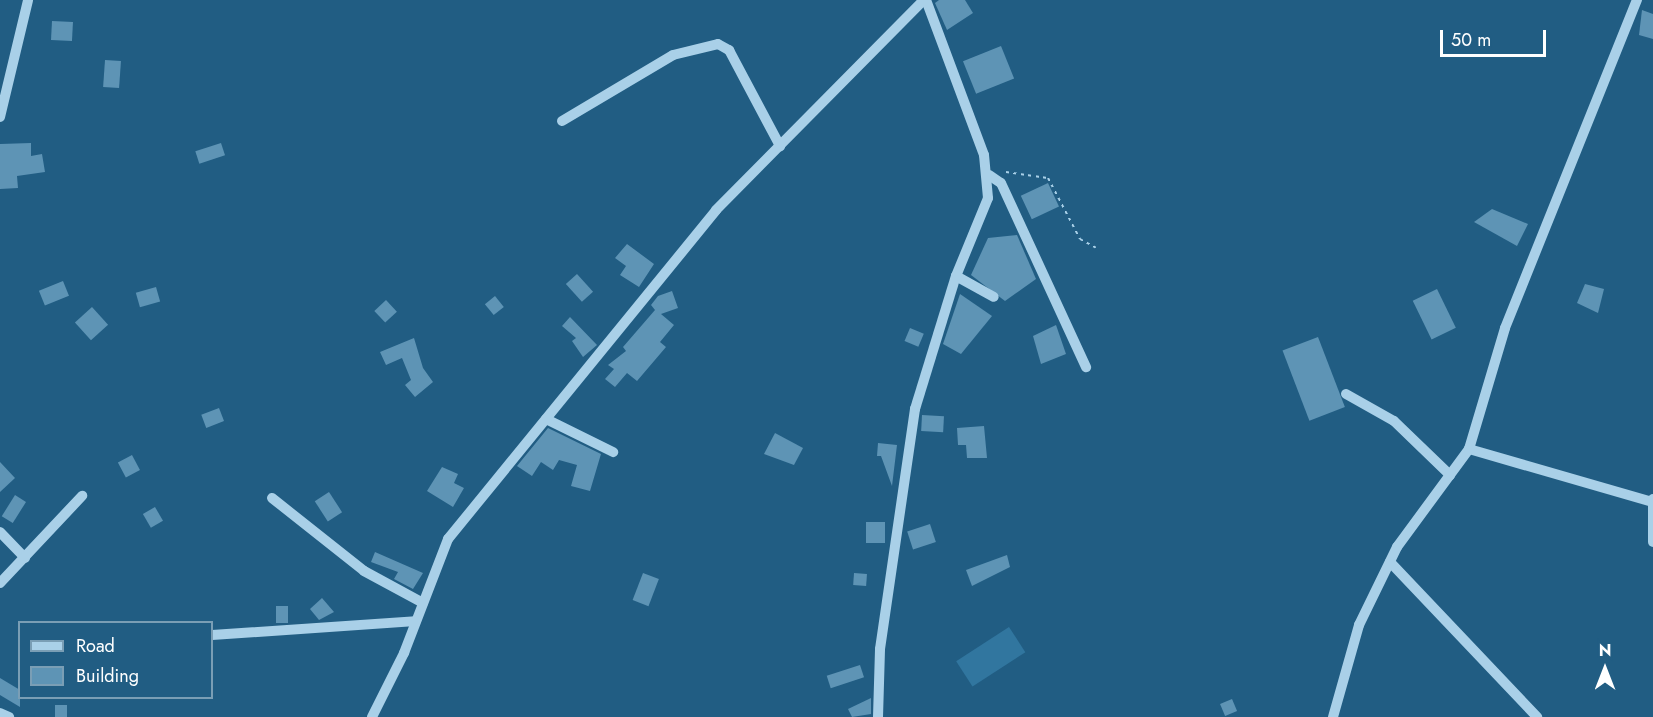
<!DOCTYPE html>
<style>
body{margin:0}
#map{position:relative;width:1653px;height:717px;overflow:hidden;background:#215d83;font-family:Jost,sans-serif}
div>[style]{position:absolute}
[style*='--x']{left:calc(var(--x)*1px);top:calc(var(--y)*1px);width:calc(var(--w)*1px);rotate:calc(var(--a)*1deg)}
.green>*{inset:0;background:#31769f;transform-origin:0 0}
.building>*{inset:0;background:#5e94b5;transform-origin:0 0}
.path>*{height:2px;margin-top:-1px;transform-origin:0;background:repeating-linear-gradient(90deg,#a9d0e8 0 3px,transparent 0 7.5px)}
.minor>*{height:10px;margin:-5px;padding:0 5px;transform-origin:5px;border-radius:5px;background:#a9d0e8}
span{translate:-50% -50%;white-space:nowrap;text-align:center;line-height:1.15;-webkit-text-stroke:4.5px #215d83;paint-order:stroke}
.legend{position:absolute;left:18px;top:621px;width:195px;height:78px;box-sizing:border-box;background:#215d83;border:2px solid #7a9eb5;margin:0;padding:8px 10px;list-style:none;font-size:18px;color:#fff}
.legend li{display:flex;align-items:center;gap:12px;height:30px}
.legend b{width:30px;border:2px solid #7a9eb5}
.north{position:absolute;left:1575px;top:639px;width:60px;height:60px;-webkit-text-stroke:4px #215d83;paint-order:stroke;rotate:0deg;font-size:16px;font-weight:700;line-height:24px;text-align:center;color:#fff}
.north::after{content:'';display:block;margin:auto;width:21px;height:27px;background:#fff;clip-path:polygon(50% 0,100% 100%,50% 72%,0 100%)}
.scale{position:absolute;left:1440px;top:30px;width:106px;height:27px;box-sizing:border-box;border:3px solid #fff;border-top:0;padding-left:8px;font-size:18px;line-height:21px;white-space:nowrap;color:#fff;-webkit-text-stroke:4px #215d83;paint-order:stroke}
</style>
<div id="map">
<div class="green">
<div style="left:1009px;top:627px;width:30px;height:63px;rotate:57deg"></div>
</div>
<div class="building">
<div style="clip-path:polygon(939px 0,965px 0,973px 13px,947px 30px,935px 3px)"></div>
<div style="clip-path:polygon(1642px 10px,1653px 14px,1653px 39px,1639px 35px)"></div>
<div style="left:52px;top:21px;width:21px;height:19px;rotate:3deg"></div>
<div style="left:1001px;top:46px;width:35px;height:41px;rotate:68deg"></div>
<div style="left:105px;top:60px;width:16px;height:27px;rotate:4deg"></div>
<div style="clip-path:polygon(31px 143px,31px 156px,42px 154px,45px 172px,17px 176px,18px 188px,0 189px,0 144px)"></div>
<div style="left:221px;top:143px;width:13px;height:27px;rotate:72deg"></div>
<div style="left:1048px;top:183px;width:26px;height:30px;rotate:65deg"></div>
<div style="clip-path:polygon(1492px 209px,1528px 224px,1517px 246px,1474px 222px)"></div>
<div style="clip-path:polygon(1017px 235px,1036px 279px,1005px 301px,971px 275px,988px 238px)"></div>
<div style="clip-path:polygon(627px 244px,654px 264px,639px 287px,620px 275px,626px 266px,615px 258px)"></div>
<div style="left:577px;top:274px;width:24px;height:15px;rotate:48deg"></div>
<div style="left:63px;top:281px;width:16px;height:26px;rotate:68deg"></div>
<div style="clip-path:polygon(1585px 284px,1604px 289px,1598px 313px,1577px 303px)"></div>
<div style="left:156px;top:287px;width:15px;height:21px;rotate:74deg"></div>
<div style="left:1437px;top:289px;width:43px;height:27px;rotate:64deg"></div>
<div style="clip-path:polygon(672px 291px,678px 308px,661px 314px,674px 325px,660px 342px,666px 347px,637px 381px,627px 373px,615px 387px,605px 379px,614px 369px,608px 365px,626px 351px,623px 347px,655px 310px,651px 305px,658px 296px)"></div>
<div style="clip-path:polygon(960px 294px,992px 316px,961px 354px,943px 344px)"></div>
<div style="left:495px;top:296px;width:14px;height:13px;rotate:51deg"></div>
<div style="left:386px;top:300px;width:16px;height:16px;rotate:47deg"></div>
<div style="left:92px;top:307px;width:24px;height:23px;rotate:48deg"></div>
<div style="clip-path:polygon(570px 317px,597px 345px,583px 357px,572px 341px,576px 338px,562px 326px)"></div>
<div style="clip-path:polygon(1056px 325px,1066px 354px,1041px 364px,1033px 336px)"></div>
<div style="left:910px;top:328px;width:15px;height:14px;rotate:23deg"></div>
<div style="left:1318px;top:337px;width:75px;height:38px;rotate:69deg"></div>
<div style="clip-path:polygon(414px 338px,423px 368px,433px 382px,415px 397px,405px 385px,411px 380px,402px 358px,386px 365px,380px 352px)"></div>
<div style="left:219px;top:408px;width:14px;height:19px;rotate:69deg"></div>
<div style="left:922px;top:415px;width:22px;height:16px;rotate:3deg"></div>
<div style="clip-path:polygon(984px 426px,987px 458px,967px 458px,966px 445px,958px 445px,957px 428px)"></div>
<div style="clip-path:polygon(548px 428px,601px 454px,590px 491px,571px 486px,577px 465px,559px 460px,553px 470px,541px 462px,532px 476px,517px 466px)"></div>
<div style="clip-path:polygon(775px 433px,803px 448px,794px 465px,764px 454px)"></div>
<div style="clip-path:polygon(878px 443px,897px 445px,892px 486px,881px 456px,877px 456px)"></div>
<div style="left:132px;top:455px;width:17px;height:16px;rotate:62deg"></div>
<div style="clip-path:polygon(0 462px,15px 478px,0 492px)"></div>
<div style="clip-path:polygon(442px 467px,458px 474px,454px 483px,464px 488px,453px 507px,427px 491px)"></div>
<div style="left:329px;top:492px;width:24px;height:17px;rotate:57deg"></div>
<div style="left:15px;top:495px;width:13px;height:25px;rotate:32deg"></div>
<div style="left:155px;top:507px;width:16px;height:14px;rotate:60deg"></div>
<div style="left:866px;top:522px;width:19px;height:21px"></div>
<div style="left:930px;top:524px;width:19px;height:24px;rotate:72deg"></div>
<div style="clip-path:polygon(375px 552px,423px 573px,413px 589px,394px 579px,398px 572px,371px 562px)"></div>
<div style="clip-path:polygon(1007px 555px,1010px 567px,972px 586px,966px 570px)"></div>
<div style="left:643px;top:573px;width:17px;height:29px;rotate:21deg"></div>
<div style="left:854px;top:573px;width:13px;height:12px;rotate:4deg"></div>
<div style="clip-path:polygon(322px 598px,334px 612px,319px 620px,310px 609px)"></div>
<div style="left:276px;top:606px;width:12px;height:17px"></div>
<div style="left:860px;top:665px;width:13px;height:35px;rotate:72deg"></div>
<div style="clip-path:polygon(0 678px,20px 690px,20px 707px,0 695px)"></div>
<div style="clip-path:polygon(871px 698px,871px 714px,852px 717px,848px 709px)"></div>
<div style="left:1232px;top:699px;width:13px;height:13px;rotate:67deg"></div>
<div style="left:67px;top:705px;width:12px;height:12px;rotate:90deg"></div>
</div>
<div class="path">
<div style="--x:1006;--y:172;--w:42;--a:8.1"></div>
<div style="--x:1048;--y:178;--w:69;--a:62.3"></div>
<div style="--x:1080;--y:239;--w:18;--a:29"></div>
</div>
<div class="minor">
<div style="--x:0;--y:117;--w:120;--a:-76.5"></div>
<div style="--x:562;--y:121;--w:129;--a:-30.7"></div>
<div style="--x:673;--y:55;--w:46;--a:-13.7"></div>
<div style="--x:718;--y:44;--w:13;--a:29"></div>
<div style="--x:729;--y:50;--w:109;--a:62"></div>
<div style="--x:989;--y:175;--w:14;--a:34"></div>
<div style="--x:1001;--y:183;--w:203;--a:65.2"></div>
<div style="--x:956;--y:276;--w:43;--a:28.9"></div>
<div style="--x:1346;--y:394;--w:55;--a:29.4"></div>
<div style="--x:1394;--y:421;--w:78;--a:44"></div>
<div style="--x:546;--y:419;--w:75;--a:26.2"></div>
<div style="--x:1469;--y:449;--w:191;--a:16.1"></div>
<div style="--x:272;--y:498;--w:117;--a:38.4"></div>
<div style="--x:364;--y:571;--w:67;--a:28.5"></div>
<div style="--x:1653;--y:499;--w:43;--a:90"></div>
<div style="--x:0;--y:532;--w:36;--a:46"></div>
<div style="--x:1390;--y:562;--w:214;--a:46.5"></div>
<div style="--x:0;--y:583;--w:120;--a:-46.7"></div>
<div style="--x:212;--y:635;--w:204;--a:-3.9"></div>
<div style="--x:0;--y:713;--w:10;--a:24"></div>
<div style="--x:372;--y:717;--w:72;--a:-63.4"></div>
<div style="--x:404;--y:653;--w:122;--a:-68.9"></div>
<div style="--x:448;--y:539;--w:424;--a:-50.8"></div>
<div style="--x:716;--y:210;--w:296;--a:-45.3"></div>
<div style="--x:878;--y:717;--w:68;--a:-88.3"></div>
<div style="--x:880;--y:649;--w:243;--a:-81.7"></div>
<div style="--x:915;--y:409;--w:139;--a:-72.9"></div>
<div style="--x:956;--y:276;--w:84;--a:-67.7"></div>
<div style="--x:988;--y:198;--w:43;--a:-95.3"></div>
<div style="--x:984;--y:155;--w:165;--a:-110.5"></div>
<div style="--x:1333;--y:717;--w:96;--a:-74.2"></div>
<div style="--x:1359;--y:625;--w:87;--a:-64"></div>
<div style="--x:1397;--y:547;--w:122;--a:-53.7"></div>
<div style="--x:1469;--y:449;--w:126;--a:-73.4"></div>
<div style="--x:1505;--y:328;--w:354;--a:-68.1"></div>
</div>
<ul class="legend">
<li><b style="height:8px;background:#a9d0e8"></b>Road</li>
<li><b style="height:16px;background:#5e94b5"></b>Building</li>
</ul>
<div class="north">N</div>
<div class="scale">50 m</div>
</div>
